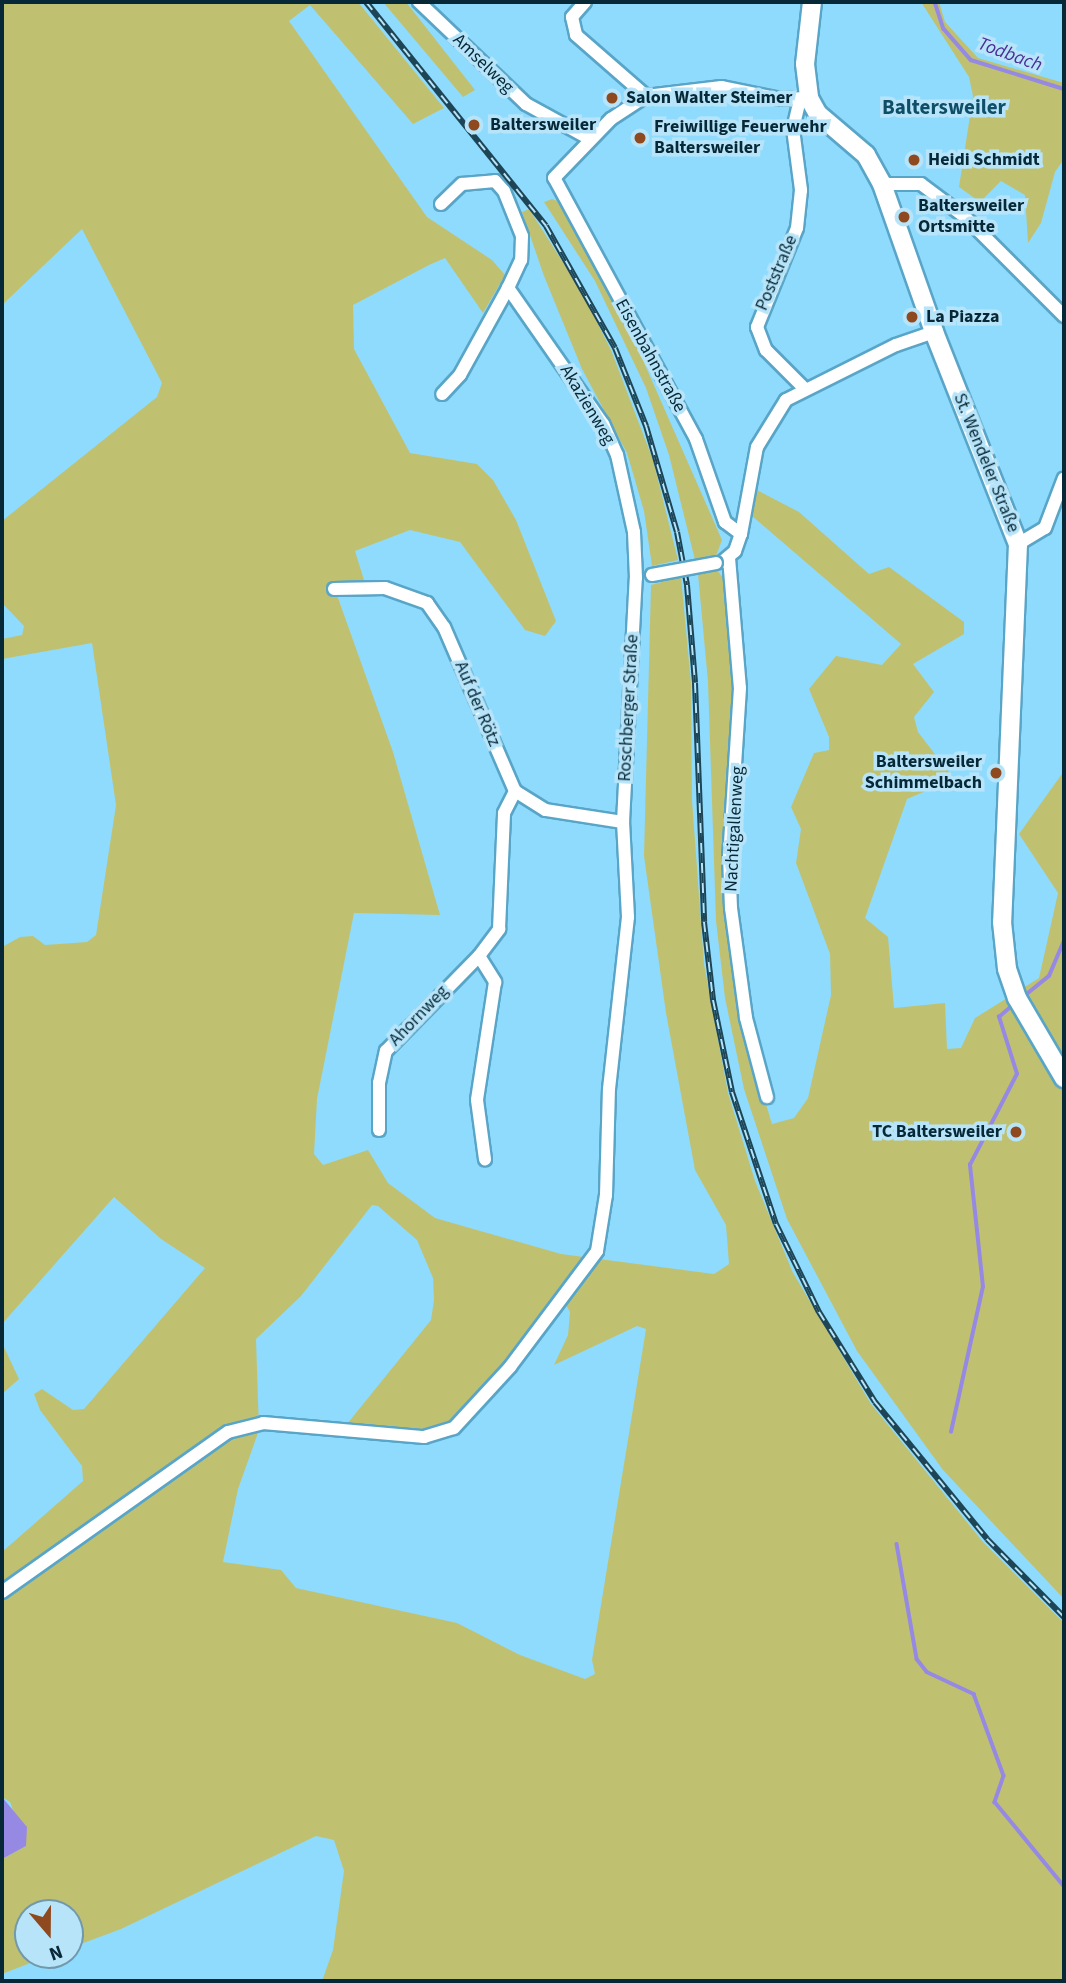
<!DOCTYPE html>
<meta charset="utf-8">
<style>
body{margin:0}
#map{position:relative;width:1066px;height:1983px;overflow:hidden;background:#8edbfe;font-family:"Source Sans 3",sans-serif}
div>[style]{position:absolute}
[style*='--x']{left:calc(var(--x)*1px);top:calc(var(--y)*1px);width:calc(var(--w)*1px);rotate:calc(var(--a)*1deg)}
.green>*{inset:0;background:#c0c170}
.water>*{inset:0;background:#9689e3}
.stream>*{height:3.5px;margin:-1.75px;padding:0 1.75px;transform-origin:1.75px;border-radius:1.75px;background:#9689e3}
.roads{filter:drop-shadow(2px 0 #59a5c7) drop-shadow(-2px 0 #59a5c7) drop-shadow(0 2px #59a5c7) drop-shadow(0 -2px #59a5c7)}
.minor>*{height:12px;margin:-6px;padding:0 6px;transform-origin:6px;border-radius:6px;background:#fff}
.secondary>*{height:18px;margin:-9px;padding:0 9px;transform-origin:9px;border-radius:9px;background:#fff}
.rail>*{height:6px;margin-top:-3px;transform-origin:0;background:repeating-linear-gradient(90deg,#b8e4f9 0 10px,#1d4556 0 20px);box-sizing:border-box;border-block:2px solid #1d4556}
.bridges{filter:drop-shadow(2px 0 #59a5c7) drop-shadow(-2px 0 #59a5c7) drop-shadow(0 2px #59a5c7) drop-shadow(0 -2px #59a5c7)}
.minor-bridge>*{height:12px;margin:-6px;padding:0 6px;transform-origin:6px;border-radius:6px;background:#fff}
.dots>*{width:19px;height:19px;translate:-50% -50%;box-sizing:border-box;border:4px solid #b8e4f9;border-radius:50%}
span{translate:-50% -50%;white-space:nowrap;text-align:center;line-height:1.15;-webkit-text-stroke:7px #b8e4f9;paint-order:stroke}
.street-label{font-size:18px;color:#072836}
.poi-label{font-size:18px;color:#072836;font-weight:700}
.left{translate:0 -50%;text-align:left}
.right{translate:-100% -50%;text-align:right}
.water-label{font-size:19px;color:#4a2f97;font-style:italic}
.quarter-label{font-size:21px;color:#0e4e66;font-weight:700}
.frame{position:absolute;inset:0;border:4px solid #072836;pointer-events:none}
.north{position:absolute;left:14px;top:1899px;width:70px;height:70px;box-sizing:border-box;background:#b8e4f9;border:2px solid #7199ab;border-radius:50%;rotate:160deg;font-size:19px;font-weight:700;line-height:28px;text-align:center;color:#072836}
.north::after{content:'';display:block;margin:auto;width:24px;height:32px;background:#8e491f;clip-path:polygon(50% 0,100% 100%,50% 72%,0 100%)}
</style>
<div id="map">
<div class="green">
<div style="clip-path:polygon(evenodd,2px 2px,358px 2px,444px 108px,413px 124px,310px 5px,289px 21px,427px 217px,492px 260px,505px 275px,483px 313px,445px 258px,429px 265px,353px 305px,354px 349px,410px 453px,477px 464px,493px 480px,516px 520px,556px 621px,545px 636px,525px 630px,460px 542px,410px 530px,355px 551px,364px 580px,333px 584px,393px 752px,440px 915px,354px 913px,317px 1099px,314px 1154px,323px 1165px,368px 1150px,388px 1183px,435px 1218px,561px 1254px,714px 1274px,729px 1264px,726px 1225px,695px 1170px,666px 1013px,644px 856px,651px 585px,681px 577px,691px 683px,692px 800px,704px 964px,728px 1093px,755px 1181px,793px 1273px,871px 1404px,983px 1542px,1064px 1623px,1064px 1981px,322px 1981px,333px 1950px,344px 1871px,334px 1840px,316px 1836px,121px 1929px,70px 1948px,70px 1913px,28px 1913px,28px 1955px,51px 1955px,2px 1974px,2px 1859px,26px 1846px,10px 1802px,2px 1797px,2px 1552px,83px 1481px,82px 1466px,40px 1410px,34px 1394px,42px 1389px,73px 1410px,84px 1409px,205px 1268px,161px 1239px,114px 1197px,2px 1324px,2px 947px,20px 937px,33px 936px,45px 945px,87px 942px,96px 935px,116px 805px,92px 643px,2px 659px,2px 639px,22px 635px,24px 626px,2px 603px,2px 521px,157px 397px,162px 383px,82px 229px,2px 305px,2px 2px,372px 1205px,378px 1206px,417px 1240px,433px 1278px,434px 1300px,431px 1320px,347px 1424px,426px 1432px,461px 1417px,561px 1296px,570px 1312px,568px 1335px,554px 1365px,637px 1326px,646px 1329px,592px 1660px,595px 1674px,585px 1679px,520px 1655px,457px 1623px,296px 1588px,281px 1570px,223px 1562px,238px 1489px,259px 1430px,256px 1339px,301px 1296px,372px 1205px)"></div>
<div style="clip-path:polygon(383px 2px,406px 2px,475px 90px,463px 97px)"></div>
<div style="clip-path:polygon(921px 2px,939px 2px,945px 22px,978px 58px,1064px 83px,1064px 159px,1055px 172px,1041px 223px,1028px 243px,1025px 195px,1001px 181px,980px 202px,959px 187px,973px 96px,969px 77px)"></div>
<div style="clip-path:polygon(552px 199px,560px 202px,642px 358px,722px 540px,716px 556px,695px 560px,669px 455px,646px 388px,595px 281px,544px 202px)"></div>
<div style="clip-path:polygon(529px 209px,580px 289px,611px 350px,653px 460px,678px 560px,652px 566px,644px 511px,627px 453px,582px 369px,544px 276px,522px 212px)"></div>
<div style="clip-path:polygon(755px 489px,799px 512px,869px 574px,889px 567px,964px 622px,964px 634px,913px 664px,934px 692px,914px 717px,918px 732px,951px 775px,947px 782px,907px 799px,865px 918px,888px 937px,894px 1008px,945px 1003px,947px 1049px,961px 1048px,975px 1018px,1039px 978px,1058px 893px,1019px 834px,1064px 771px,1064px 1599px,943px 1470px,857px 1351px,787px 1219px,744px 1089px,725px 998px,716px 921px,708px 682px,698px 574px,717px 570px,726px 582px,735px 692px,725px 904px,740px 1018px,772px 1124px,794px 1118px,808px 1098px,831px 995px,830px 954px,796px 863px,801px 829px,791px 807px,814px 753px,829px 750px,829px 737px,809px 689px,836px 656px,882px 665px,901px 644px,752px 516px)"></div>
<div style="clip-path:polygon(2px 1343px,19px 1379px,2px 1394px)"></div>
</div>
<div class="water">
<div style="clip-path:polygon(2px 1797px,27px 1827px,26px 1846px,2px 1859px)"></div>
</div>
<div class="stream">
<div style="--x:935;--y:2;--w:28;--a:72"></div>
<div style="--x:944;--y:29;--w:41;--a:48.9"></div>
<div style="--x:971;--y:60;--w:97;--a:17.3"></div>
<div style="--x:1023;--y:997;--w:33;--a:-39"></div>
<div style="--x:1049;--y:976;--w:39;--a:-67"></div>
<div style="--x:951;--y:1432;--w:148;--a:-77.6"></div>
<div style="--x:983;--y:1287;--w:123;--a:-96.1"></div>
<div style="--x:970;--y:1165;--w:102;--a:-62.7"></div>
<div style="--x:1017;--y:1074;--w:60;--a:-107.5"></div>
<div style="--x:999;--y:1017;--w:20;--a:-41"></div>
<div style="--x:897;--y:1544;--w:117;--a:80.1"></div>
<div style="--x:917;--y:1659;--w:16;--a:52"></div>
<div style="--x:927;--y:1672;--w:52;--a:25.1"></div>
<div style="--x:974;--y:1694;--w:87;--a:69.9"></div>
<div style="--x:1004;--y:1776;--w:28;--a:109"></div>
<div style="--x:995;--y:1802;--w:109;--a:50.6"></div>
</div>
<div class="roads">
<div class="minor">
<div style="--x:419;--y:2;--w:148;--a:43.6"></div>
<div style="--x:526;--y:104;--w:73;--a:28.7"></div>
<div style="--x:585;--y:2;--w:20;--a:131"></div>
<div style="--x:572;--y:17;--w:18;--a:77"></div>
<div style="--x:576;--y:35;--w:93;--a:41.1"></div>
<div style="--x:800;--y:99;--w:31;--a:103"></div>
<div style="--x:793;--y:129;--w:62;--a:82.5"></div>
<div style="--x:801;--y:190;--w:38;--a:96"></div>
<div style="--x:797;--y:228;--w:107;--a:112"></div>
<div style="--x:757;--y:327;--w:25;--a:69"></div>
<div style="--x:766;--y:350;--w:54;--a:45"></div>
<div style="--x:882;--y:184;--w:39;--a:0"></div>
<div style="--x:921;--y:184;--w:55;--a:36.9"></div>
<div style="--x:965;--y:217;--w:140;--a:45"></div>
<div style="--x:441;--y:204;--w:29;--a:-44"></div>
<div style="--x:462;--y:184;--w:33;--a:-5"></div>
<div style="--x:495;--y:181;--w:13;--a:48"></div>
<div style="--x:504;--y:191;--w:48;--a:68.2"></div>
<div style="--x:522;--y:236;--w:24;--a:92"></div>
<div style="--x:521;--y:260;--w:31;--a:115"></div>
<div style="--x:508;--y:288;--w:99;--a:118.9"></div>
<div style="--x:460;--y:375;--w:26;--a:133"></div>
<div style="--x:741;--y:534;--w:20;--a:-143"></div>
<div style="--x:725;--y:522;--w:88;--a:-109.3"></div>
<div style="--x:696;--y:439;--w:297;--a:-118.5"></div>
<div style="--x:554;--y:178;--w:82;--a:-46"></div>
<div style="--x:611;--y:119;--w:42;--a:-33.3"></div>
<div style="--x:646;--y:96;--w:76;--a:-6.8"></div>
<div style="--x:721;--y:87;--w:60;--a:11.5"></div>
<div style="--x:780;--y:99;--w:29;--a:-2"></div>
<div style="--x:1018;--y:544;--w:31;--a:-31"></div>
<div style="--x:1045;--y:528;--w:53;--a:-69.2"></div>
<div style="--x:729;--y:558;--w:130;--a:85.2"></div>
<div style="--x:740;--y:688;--w:168;--a:93.7"></div>
<div style="--x:729;--y:856;--w:52;--a:87.8"></div>
<div style="--x:731;--y:908;--w:111;--a:82.2"></div>
<div style="--x:746;--y:1018;--w:82;--a:75.1"></div>
<div style="--x:722;--y:562;--w:17;--a:-40"></div>
<div style="--x:735;--y:551;--w:18;--a:-71"></div>
<div style="--x:741;--y:534;--w:88;--a:-79.6"></div>
<div style="--x:757;--y:447;--w:55;--a:-58.3"></div>
<div style="--x:786;--y:400;--w:123;--a:-26.6"></div>
<div style="--x:896;--y:345;--w:40;--a:-18.9"></div>
<div style="--x:334;--y:589;--w:51;--a:-1.1"></div>
<div style="--x:385;--y:588;--w:45;--a:19.7"></div>
<div style="--x:427;--y:603;--w:29;--a:55"></div>
<div style="--x:444;--y:627;--w:179;--a:66.6"></div>
<div style="--x:515;--y:791;--w:36;--a:32"></div>
<div style="--x:546;--y:810;--w:78;--a:8.9"></div>
<div style="--x:479;--y:956;--w:31;--a:58"></div>
<div style="--x:495;--y:982;--w:119;--a:98.7"></div>
<div style="--x:477;--y:1100;--w:60;--a:82.3"></div>
<div style="--x:379;--y:1130;--w:47;--a:-90"></div>
<div style="--x:379;--y:1083;--w:33;--a:-78"></div>
<div style="--x:386;--y:1051;--w:133;--a:-45.6"></div>
<div style="--x:479;--y:956;--w:34;--a:-53"></div>
<div style="--x:499;--y:929;--w:116;--a:-87.5"></div>
<div style="--x:504;--y:813;--w:25;--a:-63"></div>
<div style="--x:2;--y:1592;--w:277;--a:-35.3"></div>
<div style="--x:228;--y:1432;--w:36;--a:-14"></div>
<div style="--x:263;--y:1423;--w:162;--a:5"></div>
<div style="--x:424;--y:1437;--w:31;--a:-17"></div>
<div style="--x:454;--y:1428;--w:83;--a:-47.4"></div>
<div style="--x:510;--y:1367;--w:145;--a:-53.1"></div>
<div style="--x:597;--y:1251;--w:57;--a:-80.9"></div>
<div style="--x:606;--y:1195;--w:106;--a:-88.4"></div>
<div style="--x:609;--y:1089;--w:173;--a:-83.7"></div>
<div style="--x:628;--y:917;--w:95;--a:-93"></div>
<div style="--x:623;--y:822;--w:244;--a:-87"></div>
<div style="--x:636;--y:578;--w:46;--a:-92.5"></div>
<div style="--x:634;--y:532;--w:79;--a:-102.4"></div>
<div style="--x:617;--y:455;--w:34;--a:-114"></div>
<div style="--x:603;--y:424;--w:166;--a:-124.9"></div>
</div>
<div class="secondary">
<div style="--x:812;--y:2;--w:62;--a:96.4"></div>
<div style="--x:805;--y:64;--w:34;--a:83"></div>
<div style="--x:809;--y:98;--w:18;--a:61"></div>
<div style="--x:818;--y:114;--w:63;--a:40.5"></div>
<div style="--x:866;--y:155;--w:33;--a:61"></div>
<div style="--x:882;--y:184;--w:157;--a:70.6"></div>
<div style="--x:934;--y:332;--w:228;--a:68.4"></div>
<div style="--x:1018;--y:544;--w:378;--a:92.4"></div>
<div style="--x:1002;--y:922;--w:47;--a:83.9"></div>
<div style="--x:1007;--y:969;--w:31;--a:71"></div>
<div style="--x:1017;--y:998;--w:93;--a:59.6"></div>
</div>
</div>
<div class="rail">
<div style="--x:366;--y:2;--w:287;--a:51.2"></div>
<div style="--x:546;--y:226;--w:140;--a:60.5"></div>
<div style="--x:615;--y:348;--w:84;--a:68.3"></div>
<div style="--x:646;--y:426;--w:110;--a:73.7"></div>
<div style="--x:677;--y:532;--w:54;--a:79.3"></div>
<div style="--x:687;--y:585;--w:98;--a:85.3"></div>
<div style="--x:695;--y:683;--w:239;--a:87.8"></div>
<div style="--x:704;--y:922;--w:79;--a:83.4"></div>
<div style="--x:713;--y:1000;--w:94;--a:78.3"></div>
<div style="--x:732;--y:1092;--w:139;--a:71.6"></div>
<div style="--x:776;--y:1224;--w:98;--a:64"></div>
<div style="--x:819;--y:1312;--w:106;--a:58.1"></div>
<div style="--x:875;--y:1402;--w:177;--a:50.7"></div>
<div style="--x:987;--y:1539;--w:110;--a:45.4"></div>
</div>
<div class="bridges">
<div class="minor-bridge">
<div style="--x:652;--y:575;--w:65;--a:-10.6"></div>
</div>
</div>
<div class="dots">
<div style="left:612px;top:98px;background:#8e491f"></div>
<div style="left:474px;top:125px;background:#8e491f"></div>
<div style="left:640px;top:138px;background:#8e491f"></div>
<div style="left:914px;top:160px;background:#8e491f"></div>
<div style="left:904px;top:217px;background:#8e491f"></div>
<div style="left:912px;top:317px;background:#8e491f"></div>
<div style="left:996px;top:773px;background:#8e491f"></div>
<div style="left:1016px;top:1132px;background:#8e491f"></div>
</div>
<div class="street-label">
<span style="left:483px;top:64px;rotate:44deg">Amselweg</span>
<span style="left:777px;top:273px;rotate:-67deg">Poststraße</span>
<span style="left:650px;top:356px;rotate:61deg">Eisenbahnstraße</span>
<span style="left:587px;top:405px;rotate:59deg">Akazienweg</span>
<span style="left:986px;top:463px;rotate:68deg">St. Wendeler Straße</span>
<span style="left:477px;top:704px;rotate:67deg">Auf der Rötz</span>
<span style="left:629px;top:708px;rotate:-87deg">Roschberger Straße</span>
<span style="left:735px;top:829px;rotate:-87deg">Nachtigallenweg</span>
<span style="left:419px;top:1016px;rotate:-46deg">Ahornweg</span>
</div>
<div class="poi-label">
<span class="left" style="left:626px;top:98px">Salon Walter Steimer</span>
<span class="left" style="left:490px;top:125px">Baltersweiler</span>
<span class="left" style="left:654px;top:138px">Freiwillige Feuerwehr<br>Baltersweiler</span>
<span class="left" style="left:928px;top:160px">Heidi Schmidt</span>
<span class="left" style="left:918px;top:217px">Baltersweiler<br>Ortsmitte</span>
<span class="left" style="left:926px;top:317px">La Piazza</span>
<span class="right" style="left:982px;top:773px">Baltersweiler<br>Schimmelbach</span>
<span class="right" style="left:1002px;top:1132px">TC Baltersweiler</span>
</div>
<div class="water-label">
<span style="left:1010px;top:55px;rotate:20deg">Todbach</span>
</div>
<div class="quarter-label">
<span style="left:944px;top:107px">Baltersweiler</span>
</div>
<div class="frame"></div>
<div class="north">N</div>
</div>
